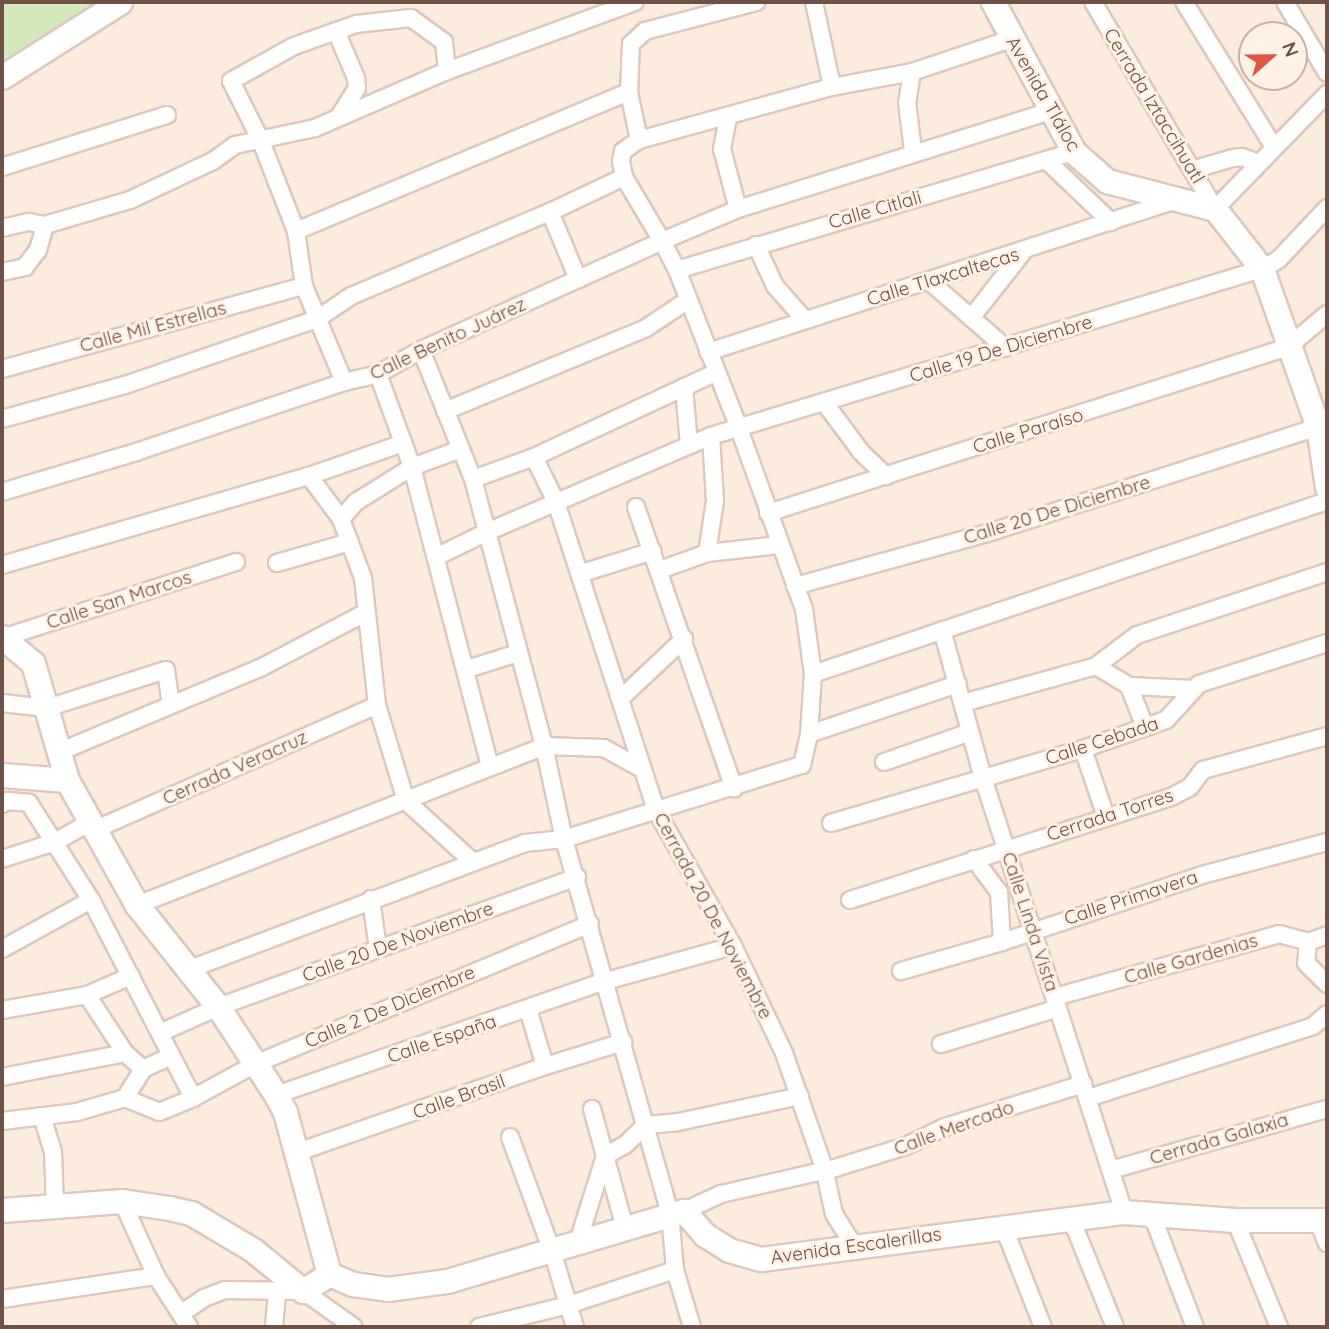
<!DOCTYPE html>
<meta charset="utf-8">
<style>
body{margin:0}
#map{position:relative;width:1329px;height:1329px;overflow:hidden;background:#fbecde;font-family:Quicksand,sans-serif}
div>[style]{position:absolute}
[style*='--x']{left:calc(var(--x)*1px);top:calc(var(--y)*1px);width:calc(var(--w)*1px);rotate:calc(var(--a)*1deg)}
.green>*{inset:0;background:#d4e8be}
.roads{filter:drop-shadow(2px 0 #dfc8bb) drop-shadow(-2px 0 #dfc8bb) drop-shadow(0 2px #dfc8bb) drop-shadow(0 -2px #dfc8bb)}
.street>*{height:16px;margin:-8px;padding:0 8px;transform-origin:8px;border-radius:8px;background:#fff}
.secondary>*{height:23px;margin:-11.5px;padding:0 11.5px;transform-origin:11.5px;border-radius:11.5px;background:#fff}
span{translate:-50% -50%;white-space:nowrap;text-align:center;line-height:1.15;-webkit-text-stroke:6px #fff1e4;paint-order:stroke}
.street-label{font-size:19px;color:#705147}
.frame{position:absolute;inset:0;border:4px solid #705147;pointer-events:none}
.north{position:absolute;left:1238px;top:21px;width:70px;height:70px;box-sizing:border-box;background:#fff1e4;border:2px solid #c6b1a5;border-radius:50%;rotate:69deg;font-size:19px;font-weight:700;line-height:28px;text-align:center;color:#705147}
.north::after{content:'';display:block;margin:auto;width:24px;height:32px;background:#e45444;clip-path:polygon(50% 0,100% 100%,50% 72%,0 100%)}
</style>
<div id="map">
<div class="green">
<div style="clip-path:polygon(2px 2px,105px 2px,106px 5px,2px 63px)"></div>
</div>
<div class="roads">
<div class="street">
<div style="--x:814;--y:2;--w:87;--a:78"></div>
<div style="--x:1093;--y:2;--w:240;--a:59.5"></div>
<div style="--x:1215;--y:209;--w:161;--a:-45.8"></div>
<div style="--x:1184;--y:2;--w:171;--a:58.2"></div>
<div style="--x:1285;--y:2;--w:82;--a:59.4"></div>
<div style="--x:336;--y:31;--w:51;--a:66.9"></div>
<div style="--x:356;--y:78;--w:10;--a:84"></div>
<div style="--x:357;--y:88;--w:34;--a:122"></div>
<div style="--x:912;--y:72;--w:30;--a:99"></div>
<div style="--x:907;--y:102;--w:49;--a:83"></div>
<div style="--x:728;--y:118;--w:32;--a:101"></div>
<div style="--x:722;--y:149;--w:62;--a:75.1"></div>
<div style="--x:639;--y:140;--w:200;--a:-15.4"></div>
<div style="--x:832;--y:87;--w:81;--a:-10.6"></div>
<div style="--x:912;--y:72;--w:104;--a:-18.4"></div>
<div style="--x:1046;--y:160;--w:90;--a:43.6"></div>
<div style="--x:2;--y:167;--w:173;--a:-17.5"></div>
<div style="--x:1192;--y:170;--w:43;--a:-16.3"></div>
<div style="--x:1233;--y:158;--w:9;--a:-6"></div>
<div style="--x:1242;--y:157;--w:17;--a:21"></div>
<div style="--x:550;--y:212;--w:73;--a:67.3"></div>
<div style="--x:2;--y:228;--w:28;--a:-13"></div>
<div style="--x:29;--y:222;--w:16;--a:11"></div>
<div style="--x:45;--y:225;--w:89;--a:-16.4"></div>
<div style="--x:130;--y:200;--w:92;--a:-25.2"></div>
<div style="--x:213;--y:161;--w:27;--a:-36"></div>
<div style="--x:235;--y:145;--w:82;--a:-12"></div>
<div style="--x:315;--y:128;--w:144;--a:-23.4"></div>
<div style="--x:447;--y:71;--w:200;--a:-20.2"></div>
<div style="--x:296;--y:231;--w:361;--a:-22.7"></div>
<div style="--x:756;--y:245;--w:45;--a:65.1"></div>
<div style="--x:775;--y:286;--w:45;--a:48.6"></div>
<div style="--x:677;--y:270;--w:414;--a:-16.6"></div>
<div style="--x:2;--y:272;--w:24;--a:-12"></div>
<div style="--x:25;--y:267;--w:21;--a:-53"></div>
<div style="--x:38;--y:250;--w:26;--a:-74"></div>
<div style="--x:928;--y:280;--w:103;--a:41.1"></div>
<div style="--x:971;--y:318;--w:84;--a:-51.8"></div>
<div style="--x:421;--y:350;--w:139;--a:68"></div>
<div style="--x:473;--y:479;--w:276;--a:75.1"></div>
<div style="--x:544;--y:746;--w:95;--a:77.9"></div>
<div style="--x:564;--y:839;--w:389;--a:74.2"></div>
<div style="--x:670;--y:1213;--w:57;--a:85"></div>
<div style="--x:675;--y:1270;--w:59;--a:73.4"></div>
<div style="--x:708;--y:352;--w:494;--a:-18"></div>
<div style="--x:2;--y:369;--w:313;--a:-15.4"></div>
<div style="--x:378;--y:374;--w:99;--a:69.9"></div>
<div style="--x:412;--y:467;--w:310;--a:75.4"></div>
<div style="--x:344;--y:382;--w:104;--a:-112.6"></div>
<div style="--x:304;--y:286;--w:56;--a:-98.3"></div>
<div style="--x:296;--y:231;--w:97;--a:-111.3"></div>
<div style="--x:261;--y:141;--w:67;--a:-116.6"></div>
<div style="--x:231;--y:81;--w:72;--a:-29.1"></div>
<div style="--x:294;--y:46;--w:66;--a:-19.5"></div>
<div style="--x:356;--y:24;--w:55;--a:-6.2"></div>
<div style="--x:411;--y:18;--w:41;--a:36"></div>
<div style="--x:444;--y:42;--w:29;--a:84"></div>
<div style="--x:684;--y:387;--w:58;--a:85.1"></div>
<div style="--x:824;--y:402;--w:62;--a:53.5"></div>
<div style="--x:861;--y:452;--w:35;--a:44"></div>
<div style="--x:445;--y:411;--w:217;--a:-22.4"></div>
<div style="--x:646;--y:328;--w:50;--a:-33.7"></div>
<div style="--x:2;--y:419;--w:131;--a:-15.5"></div>
<div style="--x:128;--y:384;--w:200;--a:-19"></div>
<div style="--x:317;--y:319;--w:41;--a:-34.1"></div>
<div style="--x:351;--y:296;--w:216;--a:-22.9"></div>
<div style="--x:550;--y:212;--w:82;--a:-25.3"></div>
<div style="--x:534;--y:457;--w:50;--a:63.9"></div>
<div style="--x:556;--y:502;--w:326;--a:72"></div>
<div style="--x:657;--y:812;--w:154;--a:60.4"></div>
<div style="--x:733;--y:946;--w:119;--a:64.5"></div>
<div style="--x:784;--y:1053;--w:122;--a:70.8"></div>
<div style="--x:824;--y:1168;--w:47;--a:77.7"></div>
<div style="--x:834;--y:1214;--w:36;--a:58"></div>
<div style="--x:309;--y:476;--w:54;--a:53.3"></div>
<div style="--x:341;--y:519;--w:63;--a:69.6"></div>
<div style="--x:363;--y:578;--w:128;--a:83.7"></div>
<div style="--x:377;--y:705;--w:100;--a:73.2"></div>
<div style="--x:406;--y:801;--w:91;--a:42.3"></div>
<div style="--x:473;--y:479;--w:65;--a:-19.8"></div>
<div style="--x:534;--y:457;--w:200;--a:-24.9"></div>
<div style="--x:2;--y:492;--w:140;--a:-16.6"></div>
<div style="--x:136;--y:452;--w:219;--a:-18.6"></div>
<div style="--x:344;--y:382;--w:35;--a:-13"></div>
<div style="--x:378;--y:374;--w:49;--a:-29.2"></div>
<div style="--x:421;--y:350;--w:265;--a:-24.3"></div>
<div style="--x:662;--y:241;--w:74;--a:-120.7"></div>
<div style="--x:624;--y:177;--w:16;--a:-101"></div>
<div style="--x:621;--y:161;--w:10;--a:-79"></div>
<div style="--x:623;--y:151;--w:19;--a:-35"></div>
<div style="--x:639;--y:140;--w:49;--a:-101.8"></div>
<div style="--x:629;--y:92;--w:48;--a:-87.6"></div>
<div style="--x:631;--y:44;--w:19;--a:-43"></div>
<div style="--x:645;--y:31;--w:115;--a:-14.6"></div>
<div style="--x:636;--y:507;--w:298;--a:70.8"></div>
<div style="--x:768;--y:513;--w:546;--a:-17.7"></div>
<div style="--x:1288;--y:347;--w:51;--a:-40.2"></div>
<div style="--x:341;--y:519;--w:23;--a:-49"></div>
<div style="--x:356;--y:502;--w:66;--a:-32"></div>
<div style="--x:412;--y:467;--w:52;--a:-20.2"></div>
<div style="--x:707;--y:553;--w:53;--a:-81.3"></div>
<div style="--x:715;--y:501;--w:65;--a:-93.5"></div>
<div style="--x:436;--y:557;--w:57;--a:-26.1"></div>
<div style="--x:487;--y:532;--w:244;--a:-23.2"></div>
<div style="--x:711;--y:436;--w:576;--a:-16.86"></div>
<div style="--x:1262;--y:269;--w:20;--a:-30"></div>
<div style="--x:1279;--y:259;--w:70;--a:-46.7"></div>
<div style="--x:277;--y:563;--w:76;--a:-16"></div>
<div style="--x:2;--y:565;--w:320;--a:-16.2"></div>
<div style="--x:309;--y:476;--w:100;--a:-19.3"></div>
<div style="--x:660;--y:570;--w:50;--a:-19.9"></div>
<div style="--x:707;--y:553;--w:73;--a:-6.3"></div>
<div style="--x:579;--y:574;--w:77;--a:-17.3"></div>
<div style="--x:795;--y:586;--w:203;--a:-15.4"></div>
<div style="--x:991;--y:532;--w:343;--a:-17.8"></div>
<div style="--x:1318;--y:427;--w:9;--a:-41"></div>
<div style="--x:942;--y:630;--w:154;--a:74.5"></div>
<div style="--x:983;--y:778;--w:456;--a:72"></div>
<div style="--x:2;--y:638;--w:246;--a:-18"></div>
<div style="--x:1096;--y:666;--w:39;--a:31"></div>
<div style="--x:1129;--y:686;--w:65;--a:2.6"></div>
<div style="--x:467;--y:669;--w:53;--a:-17.4"></div>
<div style="--x:813;--y:674;--w:542;--a:-18.6"></div>
<div style="--x:1129;--y:686;--w:44;--a:68.7"></div>
<div style="--x:620;--y:699;--w:88;--a:-43.2"></div>
<div style="--x:2;--y:703;--w:45;--a:6.3"></div>
<div style="--x:47;--y:708;--w:125;--a:-17.7"></div>
<div style="--x:166;--y:670;--w:35;--a:82"></div>
<div style="--x:963;--y:703;--w:138;--a:-15.5"></div>
<div style="--x:1096;--y:666;--w:51;--a:-37.1"></div>
<div style="--x:1137;--y:635;--w:200;--a:-18.3"></div>
<div style="--x:809;--y:734;--w:157;--a:-18.6"></div>
<div style="--x:1083;--y:749;--w:72;--a:71.3"></div>
<div style="--x:59;--y:752;--w:220;--a:-22.7"></div>
<div style="--x:262;--y:667;--w:116;--a:-27.7"></div>
<div style="--x:884;--y:762;--w:91;--a:-19.2"></div>
<div style="--x:2;--y:804;--w:7;--a:-27"></div>
<div style="--x:8;--y:801;--w:21;--a:5"></div>
<div style="--x:29;--y:803;--w:115;--a:57.4"></div>
<div style="--x:91;--y:900;--w:223;--a:62.7"></div>
<div style="--x:831;--y:823;--w:263;--a:-16.4"></div>
<div style="--x:1083;--y:749;--w:88;--a:-19.3"></div>
<div style="--x:1166;--y:720;--w:49;--a:-47.5"></div>
<div style="--x:1199;--y:684;--w:134;--a:-17.8"></div>
<div style="--x:94;--y:830;--w:309;--a:-23.8"></div>
<div style="--x:2;--y:859;--w:56;--a:-17.8"></div>
<div style="--x:55;--y:842;--w:40;--a:-29.7"></div>
<div style="--x:974;--y:859;--w:41;--a:52.9"></div>
<div style="--x:999;--y:892;--w:50;--a:86.6"></div>
<div style="--x:371;--y:899;--w:50;--a:82"></div>
<div style="--x:850;--y:900;--w:339;--a:-17.8"></div>
<div style="--x:1173;--y:796;--w:19;--a:-28"></div>
<div style="--x:1190;--y:787;--w:21;--a:-53"></div>
<div style="--x:1203;--y:770;--w:129;--a:-15.3"></div>
<div style="--x:137;--y:905;--w:437;--a:-21.3"></div>
<div style="--x:544;--y:746;--w:60;--a:1.9"></div>
<div style="--x:604;--y:748;--w:43;--a:28.9"></div>
<div style="--x:1308;--y:942;--w:21;--a:95"></div>
<div style="--x:1306;--y:963;--w:30;--a:45"></div>
<div style="--x:2;--y:949;--w:102;--a:-28.8"></div>
<div style="--x:190;--y:969;--w:358;--a:-20.6"></div>
<div style="--x:525;--y:843;--w:39;--a:-6"></div>
<div style="--x:564;--y:839;--w:249;--a:-17.3"></div>
<div style="--x:802;--y:765;--w:32;--a:-77"></div>
<div style="--x:809;--y:734;--w:60;--a:-86.2"></div>
<div style="--x:813;--y:674;--w:66;--a:-97.9"></div>
<div style="--x:804;--y:609;--w:192;--a:-109.8"></div>
<div style="--x:739;--y:428;--w:170;--a:-111.4"></div>
<div style="--x:677;--y:270;--w:33;--a:-117"></div>
<div style="--x:662;--y:241;--w:82;--a:-22.8"></div>
<div style="--x:738;--y:209;--w:330;--a:-17.4"></div>
<div style="--x:901;--y:971;--w:105;--a:-16"></div>
<div style="--x:1002;--y:942;--w:211;--a:-18.5"></div>
<div style="--x:1202;--y:875;--w:129;--a:-14.8"></div>
<div style="--x:87;--y:995;--w:69;--a:56.8"></div>
<div style="--x:1055;--y:997;--w:233;--a:-15.7"></div>
<div style="--x:1279;--y:934;--w:30;--a:15"></div>
<div style="--x:1308;--y:942;--w:20;--a:-20"></div>
<div style="--x:528;--y:1009;--w:59;--a:73.4"></div>
<div style="--x:2;--y:1010;--w:86;--a:-10"></div>
<div style="--x:87;--y:995;--w:48;--a:-23.4"></div>
<div style="--x:162;--y:1032;--w:61;--a:-24.1"></div>
<div style="--x:218;--y:1007;--w:382;--a:-19.9"></div>
<div style="--x:941;--y:1044;--w:122;--a:-17.1"></div>
<div style="--x:2;--y:1077;--w:125;--a:-11"></div>
<div style="--x:125;--y:1053;--w:24;--a:42"></div>
<div style="--x:143;--y:1069;--w:31;--a:-25"></div>
<div style="--x:276;--y:1095;--w:349;--a:-19.1"></div>
<div style="--x:606;--y:981;--w:132;--a:-15.4"></div>
<div style="--x:125;--y:1098;--w:37;--a:22"></div>
<div style="--x:159;--y:1112;--w:37;--a:-22"></div>
<div style="--x:193;--y:1098;--w:71;--a:-28.7"></div>
<div style="--x:255;--y:1064;--w:363;--a:-22.7"></div>
<div style="--x:1088;--y:1098;--w:236;--a:-17.7"></div>
<div style="--x:1313;--y:1026;--w:18;--a:-41"></div>
<div style="--x:592;--y:1109;--w:123;--a:74.5"></div>
<div style="--x:42;--y:1116;--w:38;--a:73"></div>
<div style="--x:53;--y:1152;--w:55;--a:87.9"></div>
<div style="--x:2;--y:1121;--w:76;--a:-6.8"></div>
<div style="--x:77;--y:1112;--w:50;--a:-16.3"></div>
<div style="--x:125;--y:1098;--w:34;--a:-58"></div>
<div style="--x:510;--y:1137;--w:121;--a:69.8"></div>
<div style="--x:552;--y:1251;--w:79;--a:73.2"></div>
<div style="--x:295;--y:1153;--w:265;--a:-19.2"></div>
<div style="--x:545;--y:1066;--w:82;--a:-17.1"></div>
<div style="--x:1111;--y:1170;--w:224;--a:-15.8"></div>
<div style="--x:122;--y:1201;--w:82;--a:65.6"></div>
<div style="--x:156;--y:1276;--w:61;--a:57.1"></div>
<div style="--x:684;--y:1211;--w:41;--a:-24.7"></div>
<div style="--x:721;--y:1194;--w:117;--a:-12.8"></div>
<div style="--x:835;--y:1168;--w:74;--a:-17.2"></div>
<div style="--x:906;--y:1146;--w:43;--a:-26"></div>
<div style="--x:945;--y:1127;--w:145;--a:-17.3"></div>
<div style="--x:1152;--y:1215;--w:120;--a:69"></div>
<div style="--x:1235;--y:1220;--w:116;--a:67.6"></div>
<div style="--x:1072;--y:1221;--w:114;--a:67.9"></div>
<div style="--x:1318;--y:1221;--w:24;--a:68"></div>
<div style="--x:1004;--y:1228;--w:106;--a:68.5"></div>
<div style="--x:578;--y:1242;--w:90;--a:-72.6"></div>
<div style="--x:605;--y:1156;--w:23;--a:-29"></div>
<div style="--x:625;--y:1145;--w:29;--a:-44"></div>
<div style="--x:646;--y:1125;--w:32;--a:-5"></div>
<div style="--x:678;--y:1122;--w:125;--a:-12"></div>
<div style="--x:2;--y:1299;--w:156;--a:-8.5"></div>
<div style="--x:182;--y:1313;--w:27;--a:-34"></div>
<div style="--x:204;--y:1298;--w:22;--a:-21"></div>
<div style="--x:225;--y:1290;--w:78;--a:0.7"></div>
<div style="--x:303;--y:1291;--w:62;--a:35.2"></div>
<div style="--x:274;--y:1327;--w:36;--a:-85"></div>
<div style="--x:479;--y:1327;--w:92;--a:-13.9"></div>
<div style="--x:568;--y:1305;--w:113;--a:-18.1"></div>
</div>
<div class="secondary">
<div style="--x:993;--y:2;--w:170;--a:61.6"></div>
<div style="--x:1074;--y:152;--w:44;--a:41.3"></div>
<div style="--x:1107;--y:181;--w:112;--a:14.5"></div>
<div style="--x:1215;--y:209;--w:76;--a:51.9"></div>
<div style="--x:1262;--y:269;--w:168;--a:70.5"></div>
<div style="--x:1318;--y:427;--w:61;--a:81.5"></div>
<div style="--x:2;--y:77;--w:140;--a:-32.4"></div>
<div style="--x:2;--y:637;--w:40;--a:40"></div>
<div style="--x:33;--y:663;--w:122;--a:73.8"></div>
<div style="--x:67;--y:780;--w:143;--a:60.8"></div>
<div style="--x:137;--y:905;--w:130;--a:51.5"></div>
<div style="--x:218;--y:1007;--w:105;--a:56.6"></div>
<div style="--x:276;--y:1095;--w:19;--a:62"></div>
<div style="--x:285;--y:1112;--w:168;--a:74.8"></div>
<div style="--x:2;--y:775;--w:65;--a:4.4"></div>
<div style="--x:2;--y:1210;--w:120;--a:-4.3"></div>
<div style="--x:122;--y:1201;--w:48;--a:8.5"></div>
<div style="--x:169;--y:1208;--w:23;--a:13"></div>
<div style="--x:191;--y:1213;--w:72;--a:30.8"></div>
<div style="--x:253;--y:1250;--w:65;--a:39.4"></div>
<div style="--x:303;--y:1291;--w:31;--a:-33"></div>
<div style="--x:329;--y:1274;--w:26;--a:23"></div>
<div style="--x:353;--y:1284;--w:35;--a:8"></div>
<div style="--x:388;--y:1289;--w:60;--a:-7.7"></div>
<div style="--x:447;--y:1281;--w:247;--a:-16.5"></div>
<div style="--x:684;--y:1211;--w:32;--a:49"></div>
<div style="--x:705;--y:1235;--w:28;--a:32"></div>
<div style="--x:729;--y:1250;--w:33;--a:16"></div>
<div style="--x:761;--y:1259;--w:366;--a:-7.4"></div>
<div style="--x:1124;--y:1212;--w:111;--a:4.1"></div>
<div style="--x:1235;--y:1220;--w:92;--a:0"></div>
</div>
</div>
<div class="street-label">
<span style="left:1043px;top:94px;rotate:60deg">Avenida Tláloc</span>
<span style="left:1154px;top:106px;rotate:59deg">Cerrada Iztaccihuatl</span>
<span style="left:875px;top:210px;rotate:-16deg">Calle Citlali</span>
<span style="left:943px;top:277px;rotate:-17deg">Calle Tlaxcaltecas</span>
<span style="left:153px;top:327px;rotate:-15deg">Calle Mil Estrellas</span>
<span style="left:448px;top:339px;rotate:-25deg">Calle Benito Juárez</span>
<span style="left:1001px;top:349px;rotate:-17deg">Calle 19 De Diciembre</span>
<span style="left:1028px;top:431px;rotate:-17deg">Calle Paraíso</span>
<span style="left:1057px;top:510px;rotate:-17deg">Calle 20 De Diciembre</span>
<span style="left:119px;top:600px;rotate:-18deg">Calle San Marcos</span>
<span style="left:1102px;top:741px;rotate:-18deg">Calle Cebada</span>
<span style="left:235px;top:768px;rotate:-24deg">Cerrada Veracruz</span>
<span style="left:1110px;top:815px;rotate:-18deg">Cerrada Torres</span>
<span style="left:1131px;top:898px;rotate:-18deg">Calle Primavera</span>
<span style="left:713px;top:916px;rotate:62deg">Cerrada 20 De Noviembre</span>
<span style="left:1030px;top:922px;rotate:72deg">Calle Linda Vista</span>
<span style="left:398px;top:942px;rotate:-20deg">Calle 20 De Noviembre</span>
<span style="left:1191px;top:959px;rotate:-16deg">Calle Gardenias</span>
<span style="left:390px;top:1007px;rotate:-23deg">Calle 2 De Diciembre</span>
<span style="left:442px;top:1039px;rotate:-19deg">Calle España</span>
<span style="left:459px;top:1097px;rotate:-20deg">Calle Brasil</span>
<span style="left:954px;top:1128px;rotate:-20deg">Calle Mercado</span>
<span style="left:1219px;top:1139px;rotate:-16deg">Cerrada Galaxia</span>
<span style="left:856px;top:1246px;rotate:-8deg">Avenida Escalerillas</span>
</div>
<div class="frame"></div>
<div class="north">N</div>
</div>
